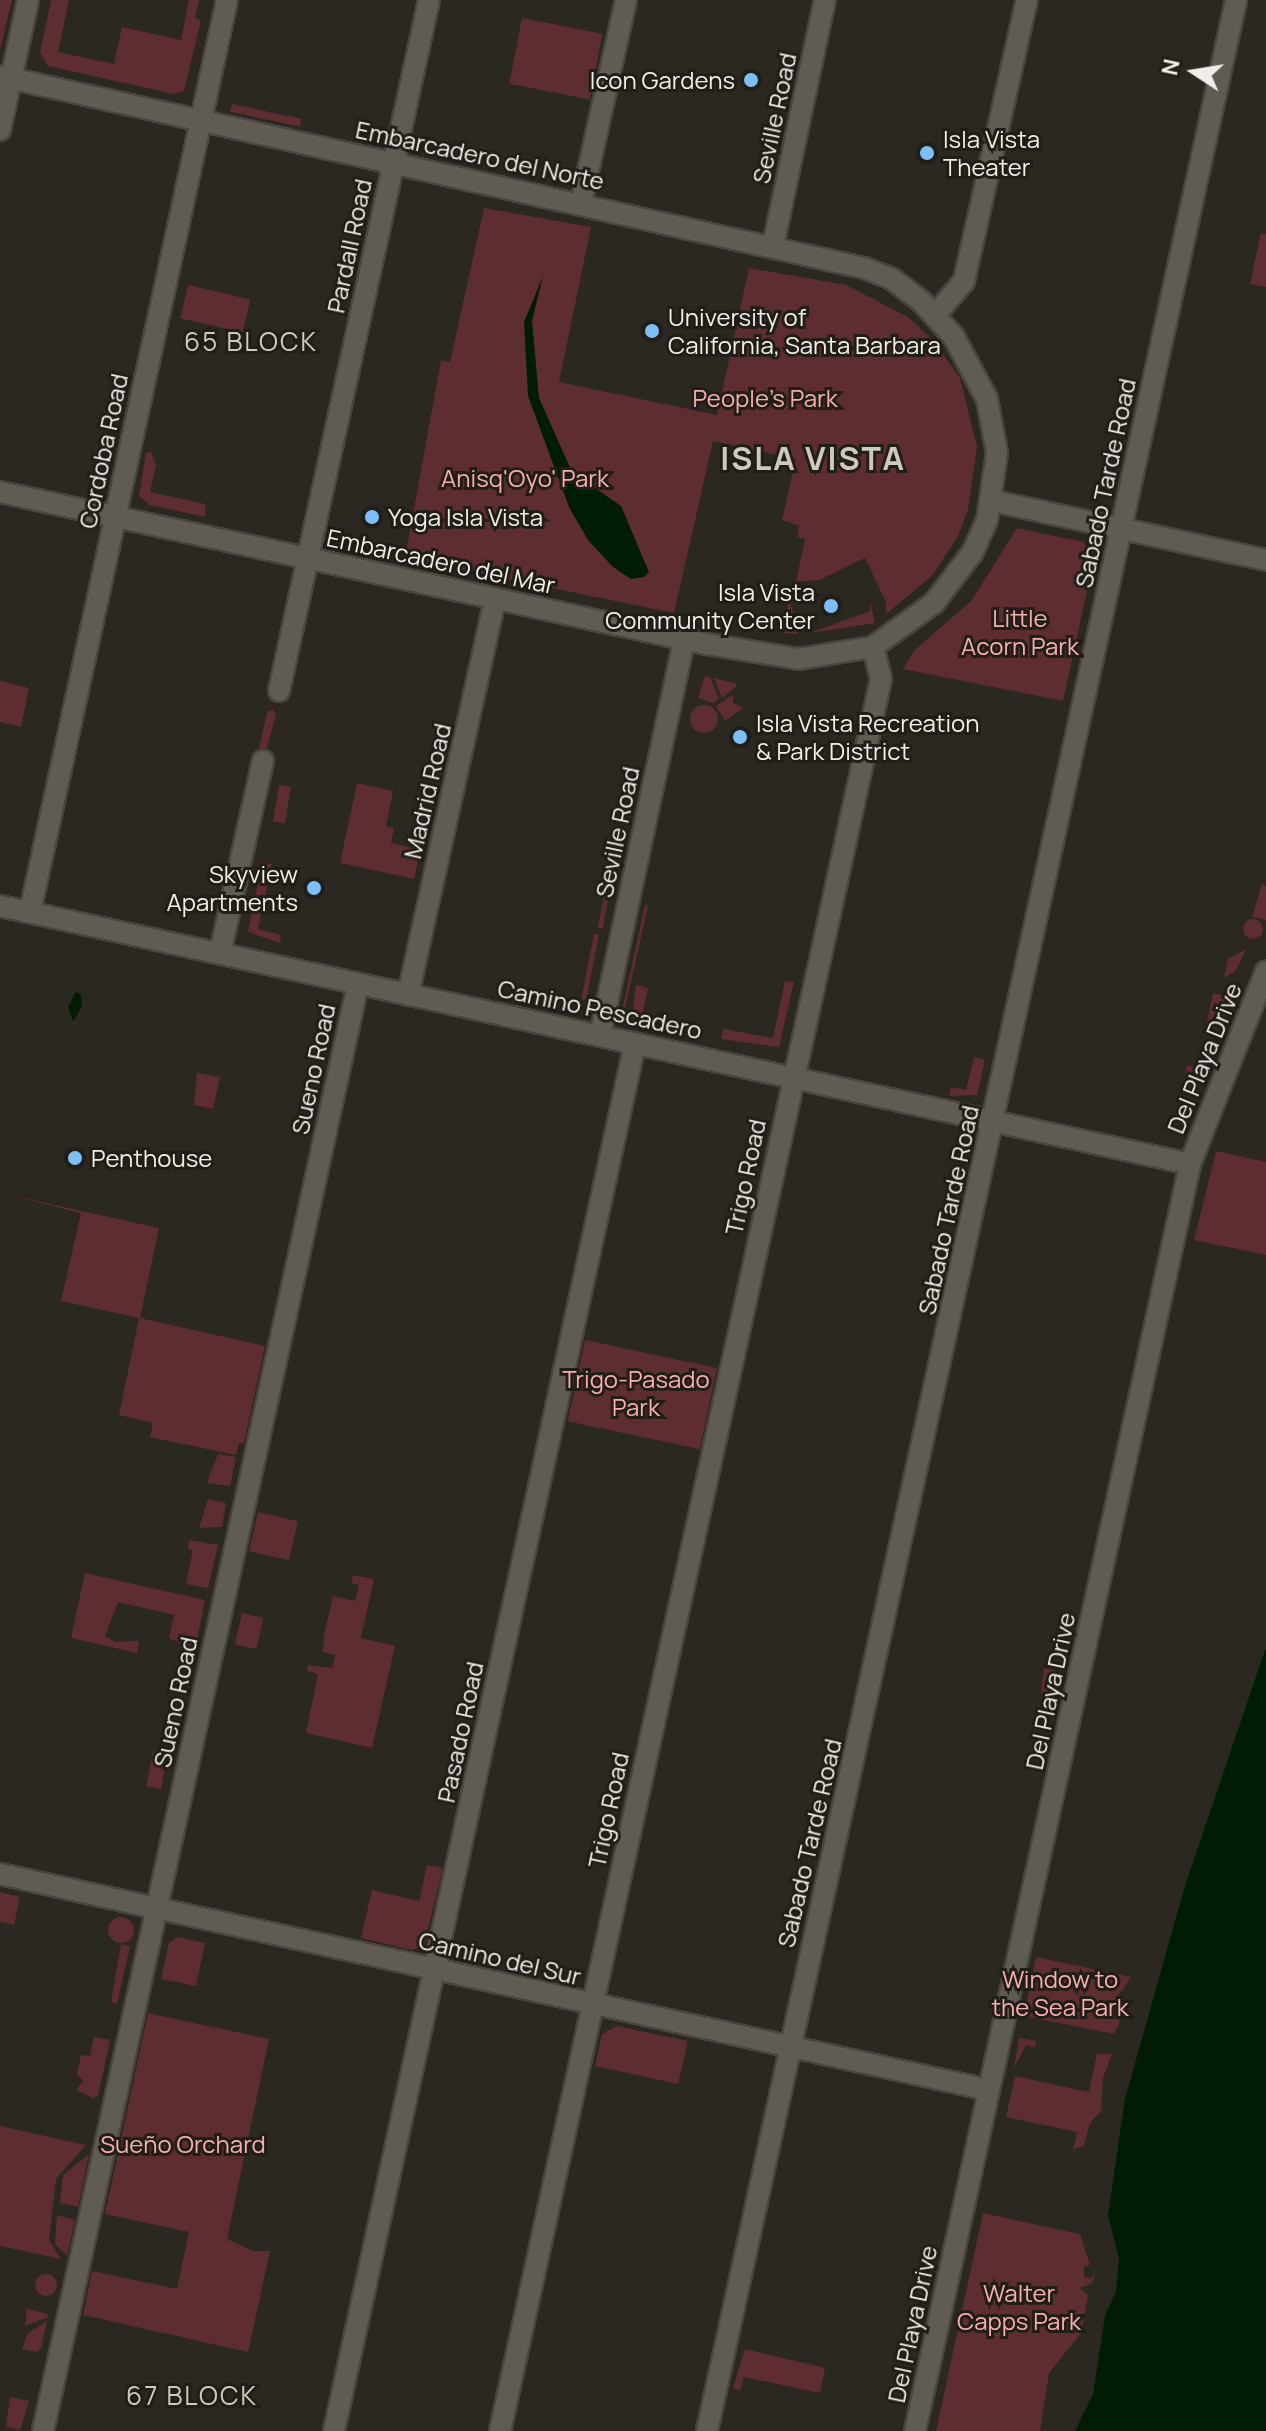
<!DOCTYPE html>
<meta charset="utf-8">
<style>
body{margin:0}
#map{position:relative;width:1266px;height:2431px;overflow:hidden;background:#2b2721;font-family:Manrope,sans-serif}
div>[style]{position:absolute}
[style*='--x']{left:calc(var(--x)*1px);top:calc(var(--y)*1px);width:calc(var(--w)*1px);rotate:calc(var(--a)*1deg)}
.green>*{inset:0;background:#5e2d31;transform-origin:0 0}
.round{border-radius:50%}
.water>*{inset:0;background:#001d04}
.roads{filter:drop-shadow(2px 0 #494540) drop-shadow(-2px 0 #494540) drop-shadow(0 2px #494540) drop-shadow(0 -2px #494540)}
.street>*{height:20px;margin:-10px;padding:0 10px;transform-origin:10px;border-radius:10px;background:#605c54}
.dots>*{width:22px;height:22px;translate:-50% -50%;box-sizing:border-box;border:4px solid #211e18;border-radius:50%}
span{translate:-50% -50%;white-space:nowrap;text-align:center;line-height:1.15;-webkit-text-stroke:6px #211e18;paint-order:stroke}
.poi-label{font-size:24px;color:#f1eeea}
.right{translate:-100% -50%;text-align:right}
.left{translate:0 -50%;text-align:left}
.street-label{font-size:24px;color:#f1eeea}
.park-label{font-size:24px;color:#f8aeb1}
.neighbourhood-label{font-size:26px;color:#cecac1;letter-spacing:2px}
.district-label{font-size:32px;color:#cecac1;font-weight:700;letter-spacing:2px}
.north{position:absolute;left:1154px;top:32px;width:80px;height:80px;-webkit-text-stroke:6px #211e18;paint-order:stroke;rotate:282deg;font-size:22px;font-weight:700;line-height:32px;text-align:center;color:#f1eeea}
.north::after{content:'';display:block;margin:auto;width:28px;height:36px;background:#f1eeea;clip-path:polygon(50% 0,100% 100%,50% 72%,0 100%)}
</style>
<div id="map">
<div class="green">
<div style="clip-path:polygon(0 0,12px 0,0 50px)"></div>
<div style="clip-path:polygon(51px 0,69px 0,58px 52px,114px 64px,122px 27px,181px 40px,189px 0,199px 0,195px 18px,201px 20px,184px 91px,174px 94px,48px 66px,40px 52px)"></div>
<div style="left:522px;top:18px;width:82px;height:67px;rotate:11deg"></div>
<div style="left:232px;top:104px;width:71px;height:8px;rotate:12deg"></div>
<div style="clip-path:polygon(484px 208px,591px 227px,559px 382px,717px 415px,749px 268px,846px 285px,908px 317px,933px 340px,960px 378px,977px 447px,968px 510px,958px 536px,932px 576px,886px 614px,886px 602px,865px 558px,819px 580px,796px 582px,805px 539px,797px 537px,799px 526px,782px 520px,796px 459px,713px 441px,674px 613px,405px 558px,441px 360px,450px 362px)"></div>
<div style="clip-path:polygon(1261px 233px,1266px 234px,1266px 287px,1250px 284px)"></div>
<div style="left:188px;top:285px;width:64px;height:34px;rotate:13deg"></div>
<div style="clip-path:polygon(151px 452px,156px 465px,150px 492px,205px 504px,205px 517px,150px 505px,139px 496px,146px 453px)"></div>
<div style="clip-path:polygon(1017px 528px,1083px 542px,1094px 559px,1063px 701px,903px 669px,915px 650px,972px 600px)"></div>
<div style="clip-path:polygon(789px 600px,797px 623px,797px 634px,782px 633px)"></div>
<div style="clip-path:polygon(870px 601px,875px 623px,810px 633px,870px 611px)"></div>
<div style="clip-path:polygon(705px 676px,710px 677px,719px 699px,713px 703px,698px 698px)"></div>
<div style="clip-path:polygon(714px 678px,735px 683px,737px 686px,722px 698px)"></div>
<div style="clip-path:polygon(0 681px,29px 688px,21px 727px,0 722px)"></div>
<div style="clip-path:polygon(733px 695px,733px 703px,743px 708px,725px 721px,716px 706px)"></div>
<div class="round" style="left:690px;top:705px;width:28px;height:28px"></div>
<div style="clip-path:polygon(273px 709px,276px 715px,265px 754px,259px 749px,267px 712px)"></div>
<div style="clip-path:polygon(357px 783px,393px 791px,386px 826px,394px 828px,391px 843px,420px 850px,414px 879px,340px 863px)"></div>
<div style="left:279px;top:785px;width:12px;height:37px;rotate:9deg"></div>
<div style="clip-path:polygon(262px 862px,272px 864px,258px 929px,281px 935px,280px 943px,248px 932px)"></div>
<div style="left:610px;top:864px;width:5px;height:65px;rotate:11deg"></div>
<div style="clip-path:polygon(1262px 884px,1266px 886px,1266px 920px,1252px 917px)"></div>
<div style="clip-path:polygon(645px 905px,648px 906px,623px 1017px,622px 1011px)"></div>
<div class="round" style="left:1243px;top:919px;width:20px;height:20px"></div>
<div style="left:594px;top:934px;width:5px;height:66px;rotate:11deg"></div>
<div style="clip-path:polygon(1246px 949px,1235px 972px,1224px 977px,1228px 959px)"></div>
<div style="clip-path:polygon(785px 981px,794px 982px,779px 1047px,721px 1039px,723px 1029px,773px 1038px)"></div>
<div style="clip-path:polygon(636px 985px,648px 988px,641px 1019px,649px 1025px,632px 1018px)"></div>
<div style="clip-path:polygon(1213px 993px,1234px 998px,1224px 1025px,1207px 1021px)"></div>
<div style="clip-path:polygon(974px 1057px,985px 1060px,977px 1095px,949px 1096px,951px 1087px,966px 1090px)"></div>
<div style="clip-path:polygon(1187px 1065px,1205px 1069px,1194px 1094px,1181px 1093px)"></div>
<div style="clip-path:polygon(197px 1073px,220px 1077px,213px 1109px,194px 1105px)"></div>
<div style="clip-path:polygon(1216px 1151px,1266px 1162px,1266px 1255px,1194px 1240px)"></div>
<div style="clip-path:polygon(0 1193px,159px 1228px,140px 1318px,265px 1346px,244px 1443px,239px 1443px,236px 1455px,150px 1437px,153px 1423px,119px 1415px,139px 1318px,61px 1301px,81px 1213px)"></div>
<div style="left:585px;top:1340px;width:135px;height:83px;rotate:12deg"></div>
<div style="clip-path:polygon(218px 1454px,236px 1457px,230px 1486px,207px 1483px)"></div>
<div style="clip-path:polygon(208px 1499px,226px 1503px,222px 1527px,199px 1528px)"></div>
<div style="left:258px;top:1512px;width:41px;height:40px;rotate:13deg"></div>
<div style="clip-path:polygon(189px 1540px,218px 1545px,208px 1588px,186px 1584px,193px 1550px,188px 1549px)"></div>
<div style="clip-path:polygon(85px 1573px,205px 1600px,195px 1650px,169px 1638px,174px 1615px,118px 1602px,105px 1636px,115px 1642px,139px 1641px,137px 1653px,71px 1638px)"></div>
<div style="clip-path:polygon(353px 1575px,374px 1579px,361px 1638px,395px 1646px,372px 1748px,306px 1733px,318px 1674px,307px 1671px,308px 1665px,332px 1668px,335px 1655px,323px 1652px,324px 1635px,333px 1596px,355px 1601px,359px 1585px,351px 1583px)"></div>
<div style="left:242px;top:1613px;width:22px;height:32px;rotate:13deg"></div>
<div style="clip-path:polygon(1044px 1668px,1062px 1672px,1056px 1696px,1041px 1693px)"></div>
<div style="left:153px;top:1751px;width:15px;height:36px;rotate:11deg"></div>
<div style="clip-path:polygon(427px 1865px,443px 1868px,424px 1946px,412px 1950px,361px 1938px,372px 1890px,419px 1901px)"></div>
<div style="clip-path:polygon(0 1892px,20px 1897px,14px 1925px,0 1922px)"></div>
<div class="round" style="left:108px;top:1917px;width:26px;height:26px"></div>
<div style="clip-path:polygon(178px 1937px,205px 1943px,196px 1986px,161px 1979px,169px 1943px)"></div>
<div style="clip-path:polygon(121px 1944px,130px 1946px,117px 2004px,111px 2002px)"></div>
<div style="clip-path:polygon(1036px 1957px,1131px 1977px,1115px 2000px,1113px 2011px,1120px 2022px,1114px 2034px,1024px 2016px)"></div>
<div style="clip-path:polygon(148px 2013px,269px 2039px,227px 2239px,253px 2251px,270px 2251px,248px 2352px,83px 2315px,92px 2271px,177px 2289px,189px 2232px,105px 2214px)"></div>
<div style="clip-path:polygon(617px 2026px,688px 2041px,678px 2084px,595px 2066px,602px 2034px)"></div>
<div style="clip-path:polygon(94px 2037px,110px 2040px,98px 2096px,93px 2098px,76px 2090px,83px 2081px,77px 2074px,81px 2055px,90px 2056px)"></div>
<div style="clip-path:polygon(1019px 2038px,1036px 2041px,1035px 2047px,1026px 2045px,1014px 2068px)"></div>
<div style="clip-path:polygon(1097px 2054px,1112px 2054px,1103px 2078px,1101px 2111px,1090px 2123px,1084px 2145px,1073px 2150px,1077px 2132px,1006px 2117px,1015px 2076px,1089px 2092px)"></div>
<div style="clip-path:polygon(0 2126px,86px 2145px,56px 2179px,49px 2240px,61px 2259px,0 2246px)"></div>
<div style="clip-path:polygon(89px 2154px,78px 2207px,60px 2203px,63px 2175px)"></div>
<div style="clip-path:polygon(983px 2213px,1080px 2234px,1090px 2265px,1084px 2267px,1084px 2277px,1091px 2279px,1096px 2270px,1092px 2283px,1080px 2288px,1088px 2295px,1081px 2333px,1049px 2373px,1040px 2431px,936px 2431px)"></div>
<div style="clip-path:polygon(57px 2215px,75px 2220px,67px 2256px,55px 2244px)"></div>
<div class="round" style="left:35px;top:2274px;width:22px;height:22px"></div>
<div style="clip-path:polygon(27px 2309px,48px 2314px,48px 2317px,25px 2326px)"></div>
<div style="clip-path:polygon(47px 2321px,41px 2348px,37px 2352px,22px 2349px,28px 2333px)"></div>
<div style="clip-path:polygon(745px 2349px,825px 2368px,820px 2393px,744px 2377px,740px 2391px,733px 2388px)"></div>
<div style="clip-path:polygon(10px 2397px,29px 2401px,20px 2430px,6px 2427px)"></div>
</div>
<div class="water">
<div style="clip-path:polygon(543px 276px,532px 321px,539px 398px,572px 472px,621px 506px,649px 572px,644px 577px,631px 579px,613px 567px,588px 540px,569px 507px,528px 396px,524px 322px)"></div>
<div style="clip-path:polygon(76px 992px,81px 994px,82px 1007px,73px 1021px,68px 1007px)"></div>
<div style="clip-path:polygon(1266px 1647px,1266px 2431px,1075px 2431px,1093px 2394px,1105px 2316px,1116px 2291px,1119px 2259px,1108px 2215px,1125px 2099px,1184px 1889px)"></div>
</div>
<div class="roads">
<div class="street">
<div style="--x:0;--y:76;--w:885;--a:12.53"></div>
<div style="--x:864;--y:268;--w:30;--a:21"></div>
<div style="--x:892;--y:279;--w:36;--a:37"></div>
<div style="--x:921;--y:301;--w:49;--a:47.5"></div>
<div style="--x:954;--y:337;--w:70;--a:62"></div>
<div style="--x:987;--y:399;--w:55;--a:79.5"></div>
<div style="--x:997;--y:453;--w:68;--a:98.5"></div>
<div style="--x:987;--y:520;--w:36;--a:114"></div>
<div style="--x:972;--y:553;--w:63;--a:127.2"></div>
<div style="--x:934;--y:603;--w:75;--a:144.2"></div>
<div style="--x:873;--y:647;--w:75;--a:170.8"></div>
<div style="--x:799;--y:659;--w:94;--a:-170.8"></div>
<div style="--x:706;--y:644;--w:722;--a:-167.85"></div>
<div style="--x:0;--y:130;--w:133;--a:-77.8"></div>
<div style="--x:581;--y:203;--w:208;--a:-77.5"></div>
<div style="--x:773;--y:246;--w:251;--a:-78.1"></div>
<div style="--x:937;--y:313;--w:42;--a:-49.8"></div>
<div style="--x:964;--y:281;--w:288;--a:-77.4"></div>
<div style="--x:993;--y:501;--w:279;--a:12.2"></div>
<div style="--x:279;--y:691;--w:707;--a:-77.75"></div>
<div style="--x:0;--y:906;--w:1218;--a:12.23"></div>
<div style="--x:30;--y:912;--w:933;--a:-77.81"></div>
<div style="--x:220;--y:953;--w:197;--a:-77.4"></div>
<div style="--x:408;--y:995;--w:405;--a:-77.6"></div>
<div style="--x:600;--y:1036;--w:405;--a:-78"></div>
<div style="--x:0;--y:1874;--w:1012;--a:12.32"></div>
<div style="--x:43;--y:2431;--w:1481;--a:-77.72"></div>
<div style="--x:334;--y:2431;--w:1420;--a:-77.76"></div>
<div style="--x:500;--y:2431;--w:1793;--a:-77.73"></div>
<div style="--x:881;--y:679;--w:33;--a:-104"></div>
<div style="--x:707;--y:2431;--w:2488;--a:-77.72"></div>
<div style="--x:915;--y:2431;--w:1297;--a:-77.75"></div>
<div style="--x:1190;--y:1164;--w:207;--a:-68.5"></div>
</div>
</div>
<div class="dots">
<div style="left:751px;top:80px;background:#7bbef8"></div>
<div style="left:927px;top:153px;background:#7bbef8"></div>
<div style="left:652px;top:331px;background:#7bbef8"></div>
<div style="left:372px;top:517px;background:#7bbef8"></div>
<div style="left:831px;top:606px;background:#7bbef8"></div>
<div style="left:740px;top:737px;background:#7bbef8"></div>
<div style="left:314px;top:888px;background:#7bbef8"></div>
<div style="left:75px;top:1158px;background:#7bbef8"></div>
</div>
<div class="poi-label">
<span class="right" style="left:735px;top:80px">Icon Gardens</span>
<span class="left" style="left:943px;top:153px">Isla Vista<br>Theater</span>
<span class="left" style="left:668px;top:331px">University of<br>California, Santa Barbara</span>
<span class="left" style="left:388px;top:517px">Yoga Isla Vista</span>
<span class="right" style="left:815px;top:606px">Isla Vista<br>Community Center</span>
<span class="left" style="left:756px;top:737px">Isla Vista Recreation<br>&amp; Park District</span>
<span class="right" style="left:298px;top:888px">Skyview<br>Apartments</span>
<span class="left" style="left:91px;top:1158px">Penthouse</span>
</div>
<div class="street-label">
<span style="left:774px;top:118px;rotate:-78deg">Seville Road</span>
<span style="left:480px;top:155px;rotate:12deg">Embarcadero del Norte</span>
<span style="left:349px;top:246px;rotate:-78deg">Pardall Road</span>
<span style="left:103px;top:451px;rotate:-78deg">Cordoba Road</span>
<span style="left:1105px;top:483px;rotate:-78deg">Sabado Tarde Road</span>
<span style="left:441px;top:561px;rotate:12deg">Embarcadero del Mar</span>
<span style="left:427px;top:791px;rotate:-77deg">Madrid Road</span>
<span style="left:617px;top:832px;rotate:-78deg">Seville Road</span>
<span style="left:600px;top:1009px;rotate:12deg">Camino Pescadero</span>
<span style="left:1204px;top:1058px;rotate:-68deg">Del Playa Drive</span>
<span style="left:313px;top:1069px;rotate:-78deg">Sueno Road</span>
<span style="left:745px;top:1177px;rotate:-78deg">Trigo Road</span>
<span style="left:948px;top:1210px;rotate:-78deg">Sabado Tarde Road</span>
<span style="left:1050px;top:1691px;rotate:-78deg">Del Playa Drive</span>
<span style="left:175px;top:1702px;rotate:-78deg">Sueno Road</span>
<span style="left:460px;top:1732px;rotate:-78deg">Pasado Road</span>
<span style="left:608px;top:1810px;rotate:-78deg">Trigo Road</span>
<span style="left:809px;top:1843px;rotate:-77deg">Sabado Tarde Road</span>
<span style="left:500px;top:1958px;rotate:13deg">Camino del Sur</span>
<span style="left:912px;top:2324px;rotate:-78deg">Del Playa Drive</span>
</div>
<div class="park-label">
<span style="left:765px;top:398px">People's Park</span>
<span style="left:525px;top:478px">Anisq'Oyo' Park</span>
<span style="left:1020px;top:632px">Little<br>Acorn Park</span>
<span style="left:636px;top:1393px">Trigo-Pasado<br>Park</span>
<span style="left:1060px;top:1993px">Window to<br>the Sea Park</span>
<span style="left:183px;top:2144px">Sueño Orchard</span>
<span style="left:1019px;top:2307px">Walter<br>Capps Park</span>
</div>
<div class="neighbourhood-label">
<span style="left:251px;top:342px">65 BLOCK</span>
<span style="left:192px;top:2396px">67 BLOCK</span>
</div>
<div class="district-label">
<span style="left:813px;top:458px">ISLA VISTA</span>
</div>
<div class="north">N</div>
</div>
